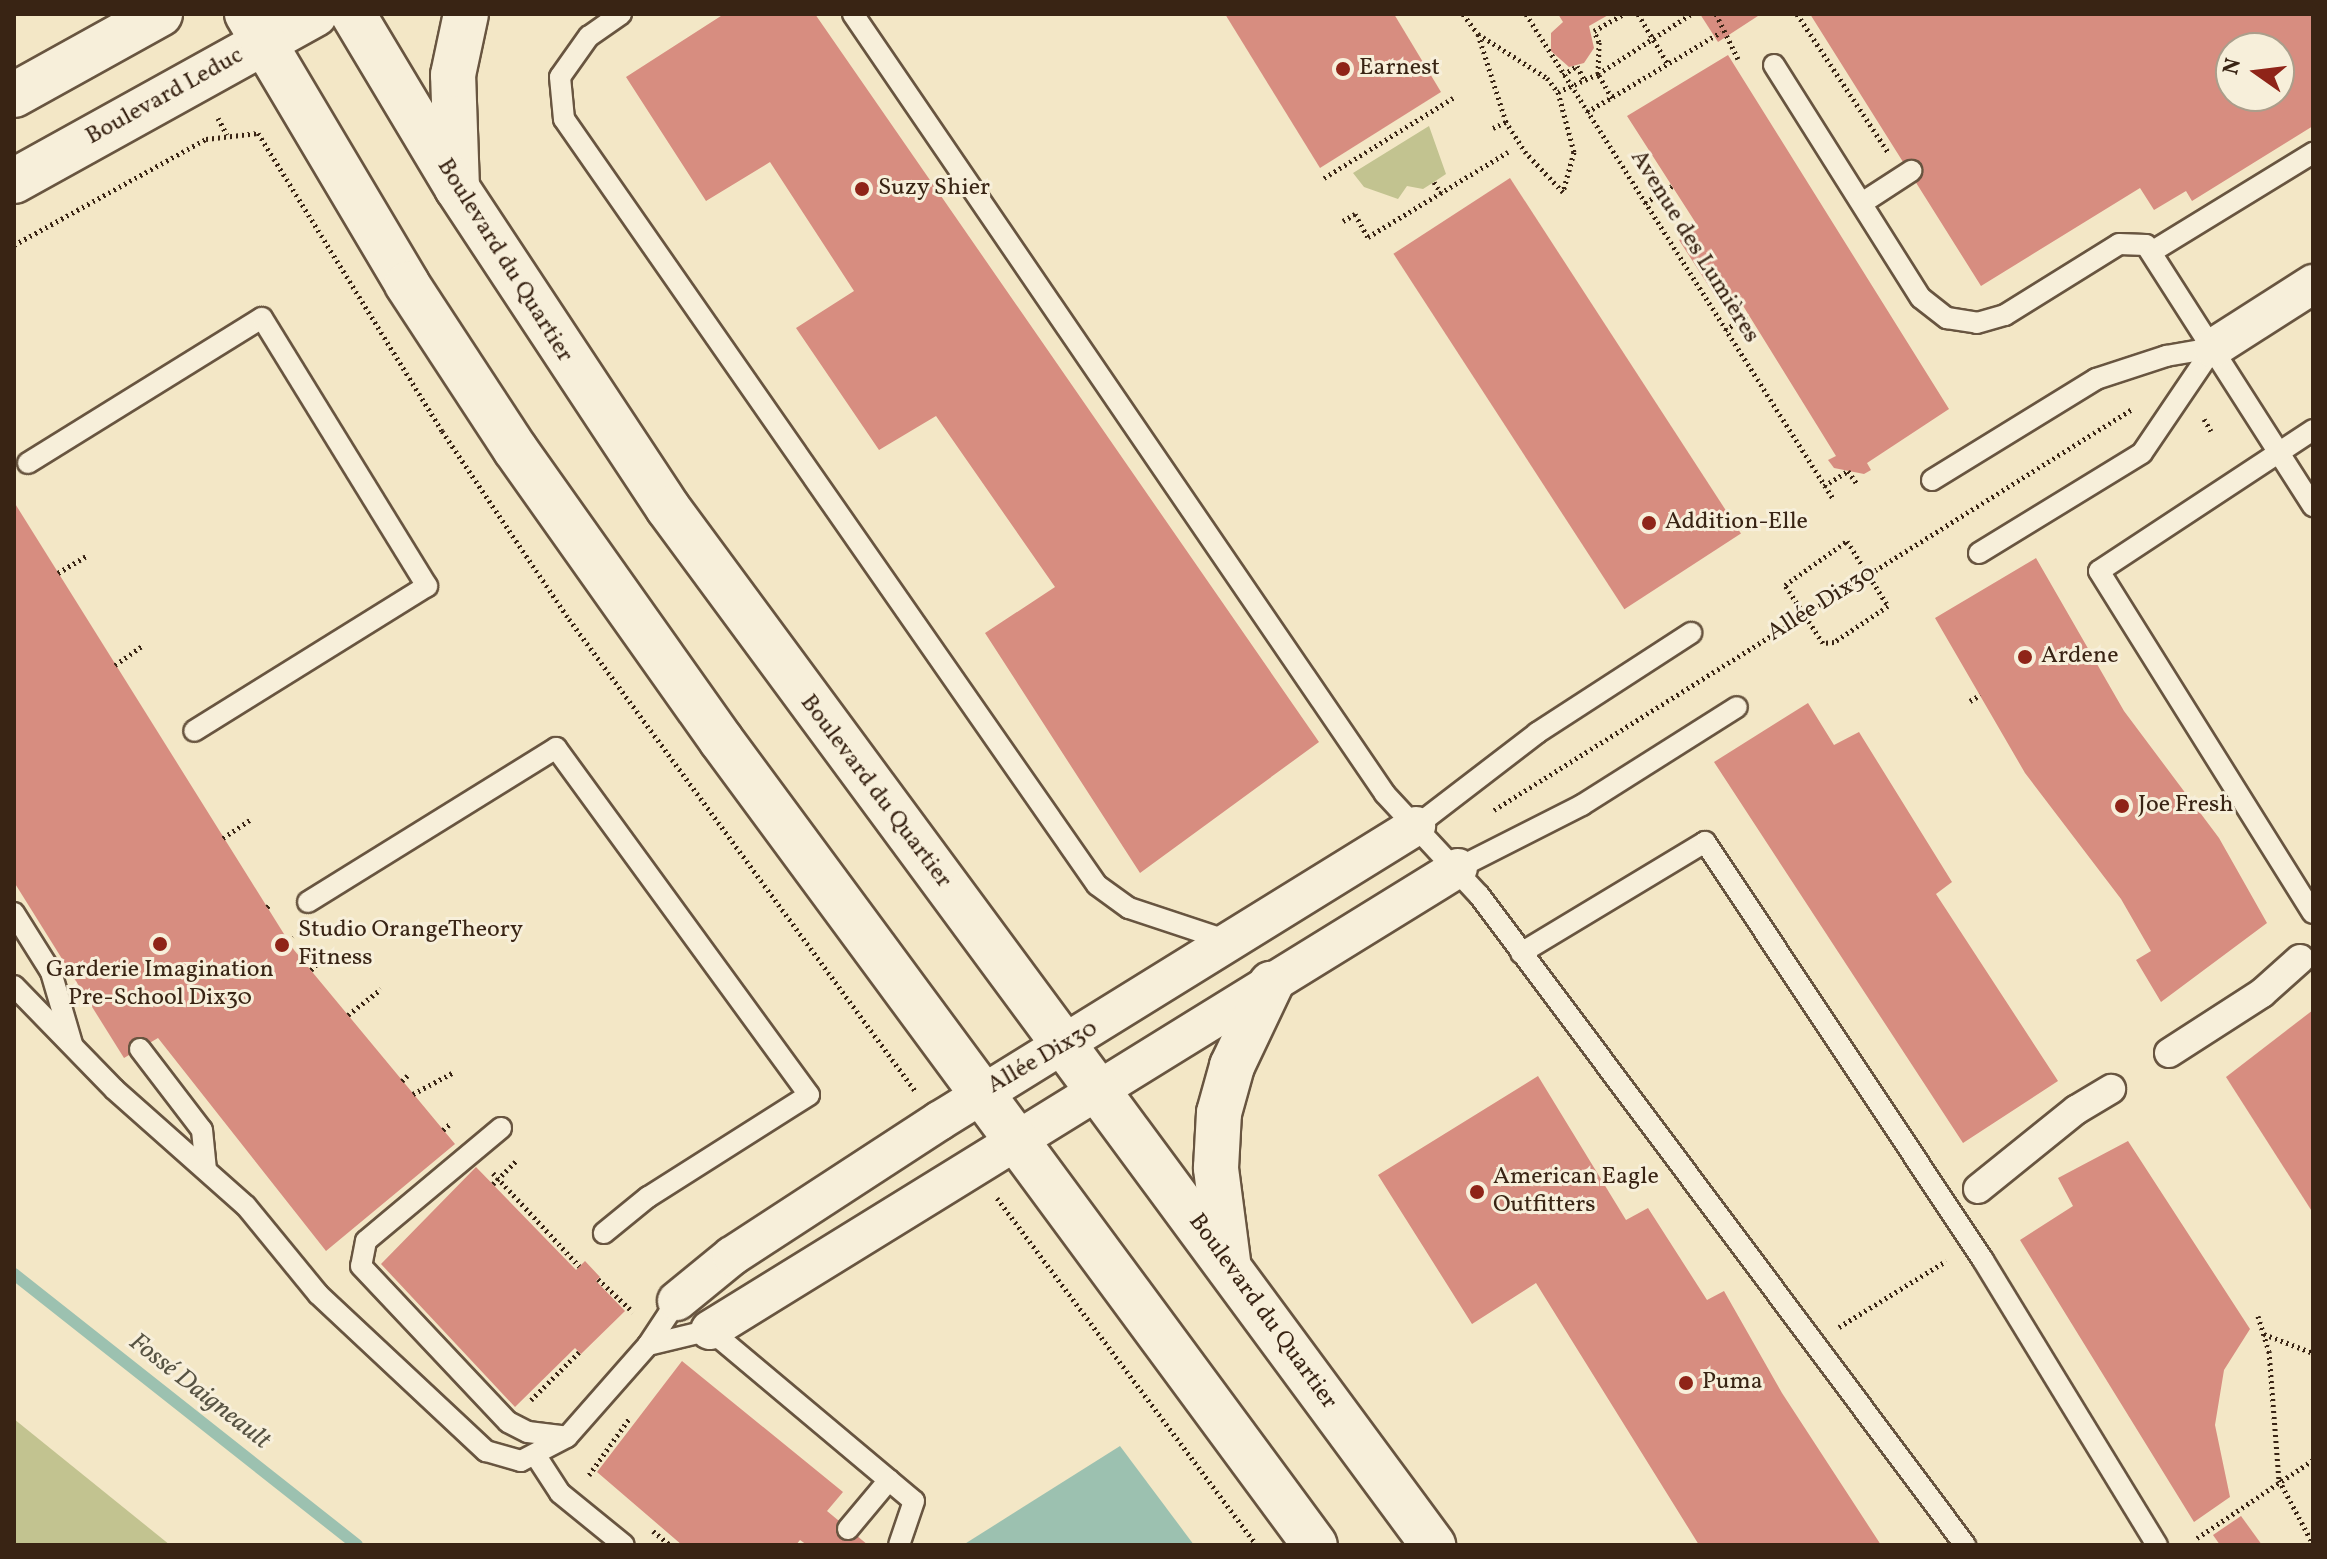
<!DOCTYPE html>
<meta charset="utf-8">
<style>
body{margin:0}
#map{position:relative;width:2327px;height:1559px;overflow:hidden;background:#f3e7c6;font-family:Vollkorn,serif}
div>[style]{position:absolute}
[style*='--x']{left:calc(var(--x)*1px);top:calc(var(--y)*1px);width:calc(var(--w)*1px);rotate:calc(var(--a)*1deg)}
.green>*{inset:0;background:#c2c390}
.water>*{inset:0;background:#9cc1b0}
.stream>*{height:12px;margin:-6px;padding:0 6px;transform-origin:6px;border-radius:6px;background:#9cc1b0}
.building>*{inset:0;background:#d78d80;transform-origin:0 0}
.path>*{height:5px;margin-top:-2.5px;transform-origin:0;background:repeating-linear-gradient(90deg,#392414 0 2px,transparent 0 6px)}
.roads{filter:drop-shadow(2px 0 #685540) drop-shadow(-2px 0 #685540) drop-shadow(0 2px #685540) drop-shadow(0 -2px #685540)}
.service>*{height:20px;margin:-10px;padding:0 10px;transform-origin:10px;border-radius:10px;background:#f7efda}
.pedestrian>*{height:28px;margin:-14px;padding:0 14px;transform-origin:14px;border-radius:14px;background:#f7efda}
.minor>*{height:38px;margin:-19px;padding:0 19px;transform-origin:19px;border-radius:19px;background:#f7efda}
.tertiary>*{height:44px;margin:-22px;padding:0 22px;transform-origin:22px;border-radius:22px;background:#f7efda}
.secondary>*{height:44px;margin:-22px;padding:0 22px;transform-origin:22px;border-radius:22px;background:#f7efda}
.dots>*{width:22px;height:22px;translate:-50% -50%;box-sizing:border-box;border:4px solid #f7efda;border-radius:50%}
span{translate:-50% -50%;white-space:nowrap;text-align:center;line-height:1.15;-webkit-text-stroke:6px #f7efda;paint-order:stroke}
.poi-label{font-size:24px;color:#392414}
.left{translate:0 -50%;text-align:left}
.street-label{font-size:24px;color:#392414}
.water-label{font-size:26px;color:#575343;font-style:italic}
.frame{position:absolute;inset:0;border:16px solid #392414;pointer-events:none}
.north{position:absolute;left:2215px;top:32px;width:80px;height:80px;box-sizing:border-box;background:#f7efda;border:2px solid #ab9e8b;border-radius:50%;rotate:284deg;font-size:22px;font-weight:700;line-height:32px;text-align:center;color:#392414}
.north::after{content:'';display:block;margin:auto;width:28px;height:36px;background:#8f2418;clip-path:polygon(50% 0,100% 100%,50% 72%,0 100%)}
</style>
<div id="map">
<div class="green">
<div style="clip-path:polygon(1429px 126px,1446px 174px,1434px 182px,1423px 189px,1407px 186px,1398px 199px,1364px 187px,1353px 173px)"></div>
<div style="clip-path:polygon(14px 1419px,170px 1545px,14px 1545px)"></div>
</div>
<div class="water">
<div style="clip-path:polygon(1120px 1446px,1194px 1545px,963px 1545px)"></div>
</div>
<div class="stream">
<div style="--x:14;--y:1274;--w:437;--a:38.3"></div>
</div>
<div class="building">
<div style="clip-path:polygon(724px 14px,815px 14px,1319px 742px,1140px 873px,985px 633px,1055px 587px,936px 416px,879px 450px,796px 328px,854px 291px,770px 162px,706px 201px,626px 77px)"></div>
<div style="clip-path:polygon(1225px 14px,1394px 14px,1441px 92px,1320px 168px)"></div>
<div style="clip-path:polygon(1558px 14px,1610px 14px,1589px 26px,1594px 48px,1584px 63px,1569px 67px,1551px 51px,1551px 33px,1563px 22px)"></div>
<div style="clip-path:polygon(1700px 14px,1761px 14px,1718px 42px)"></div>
<div style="clip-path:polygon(evenodd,1810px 14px,2313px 14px,2313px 126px,2192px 201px,2186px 191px,2154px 210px,2140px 188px,1981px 286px,1810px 14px,2231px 48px,2279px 48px,2279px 96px,2231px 96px,2231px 48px)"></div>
<div style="clip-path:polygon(1728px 55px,1949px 409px,1867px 463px,1871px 470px,1864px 474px,1834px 468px,1828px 460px,1836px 456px,1737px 296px,1721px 305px,1679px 240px,1699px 228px,1627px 116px)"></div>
<div style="left:1510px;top:178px;width:424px;height:139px;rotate:57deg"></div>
<div style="clip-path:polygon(14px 502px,294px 950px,455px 1144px,326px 1251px,158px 1038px,124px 1058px,14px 882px)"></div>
<div style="clip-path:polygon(2036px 558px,2124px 711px,2219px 838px,2267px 923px,2161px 1002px,2136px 960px,2151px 951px,2121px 899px,2025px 773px,1935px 618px)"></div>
<div style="clip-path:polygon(1808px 703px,1834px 745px,1859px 732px,1952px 882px,1936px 894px,2058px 1081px,1963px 1143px,1714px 762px)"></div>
<div style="clip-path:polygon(2313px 1010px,2313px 1213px,2226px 1077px)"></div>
<div style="clip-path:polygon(1538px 1076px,1626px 1220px,1648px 1208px,1707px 1300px,1724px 1291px,1782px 1393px,1881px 1545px,1699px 1545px,1536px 1283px,1472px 1324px,1378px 1175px)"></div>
<div style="clip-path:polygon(2128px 1141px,2250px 1329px,2224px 1370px,2215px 1425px,2230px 1497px,2194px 1522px,2020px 1240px,2073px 1206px,2058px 1178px)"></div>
<div style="clip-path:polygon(476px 1167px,576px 1270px,585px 1261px,600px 1277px,596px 1281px,625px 1311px,581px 1354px,575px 1348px,515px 1407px,381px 1264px)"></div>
<div style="clip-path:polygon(682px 1361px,843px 1492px,827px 1511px,868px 1545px,807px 1545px,800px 1540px,796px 1545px,682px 1545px,597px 1472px)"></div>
<div style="clip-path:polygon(2241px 1516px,2262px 1545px,2220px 1545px,2213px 1535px)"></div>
</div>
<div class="path">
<div style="--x:1463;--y:14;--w:25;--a:53"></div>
<div style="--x:1478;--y:34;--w:82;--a:32.5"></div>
<div style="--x:1547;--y:78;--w:18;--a:52"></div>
<div style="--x:1558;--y:92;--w:62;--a:75.1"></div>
<div style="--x:1574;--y:152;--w:41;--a:105.4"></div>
<div style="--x:1563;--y:192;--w:54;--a:-133.5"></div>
<div style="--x:1526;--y:153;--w:37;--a:-123"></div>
<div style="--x:1506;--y:122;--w:92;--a:-107.7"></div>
<div style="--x:1526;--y:14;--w:575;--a:57.64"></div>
<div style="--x:1638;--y:14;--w:58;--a:59"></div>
<div style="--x:1716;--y:14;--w:50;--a:63.9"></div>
<div style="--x:1797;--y:14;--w:165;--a:56.6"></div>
<div style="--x:1563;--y:75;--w:17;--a:-33"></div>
<div style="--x:1577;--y:66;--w:15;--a:62"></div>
<div style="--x:1558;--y:92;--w:44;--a:-24.2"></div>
<div style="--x:1598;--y:74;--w:111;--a:-32.8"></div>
<div style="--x:1612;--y:98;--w:28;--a:-120"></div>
<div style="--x:1598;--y:74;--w:32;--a:-88"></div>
<div style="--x:1599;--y:42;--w:12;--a:-114"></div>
<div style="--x:1594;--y:31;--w:34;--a:-30"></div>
<div style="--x:1587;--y:112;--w:156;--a:-30.8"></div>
<div style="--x:218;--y:118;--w:19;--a:62"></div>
<div style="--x:1493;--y:128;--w:14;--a:-25"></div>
<div style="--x:1324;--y:178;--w:152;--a:-31.8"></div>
<div style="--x:1434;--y:182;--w:13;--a:58"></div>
<div style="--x:1645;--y:203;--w:32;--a:-32"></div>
<div style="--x:1343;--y:221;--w:14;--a:-30"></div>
<div style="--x:1355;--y:214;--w:26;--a:61"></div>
<div style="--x:1368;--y:237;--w:164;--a:-31.3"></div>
<div style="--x:14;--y:245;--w:219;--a:-28.9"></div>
<div style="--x:206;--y:139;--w:52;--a:-6.6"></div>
<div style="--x:258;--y:133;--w:350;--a:58.3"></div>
<div style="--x:442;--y:431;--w:227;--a:56"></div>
<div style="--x:569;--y:619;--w:587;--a:53.74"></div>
<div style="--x:1725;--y:330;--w:28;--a:-32"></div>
<div style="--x:2204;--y:419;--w:14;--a:60"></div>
<div style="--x:1824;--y:486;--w:28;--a:-32"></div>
<div style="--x:1848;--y:471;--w:16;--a:55"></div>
<div style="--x:1847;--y:541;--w:77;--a:57.8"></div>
<div style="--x:1888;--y:606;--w:65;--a:146.3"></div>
<div style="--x:1834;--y:642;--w:11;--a:175"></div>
<div style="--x:1823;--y:643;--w:69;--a:-123.2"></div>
<div style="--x:1785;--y:585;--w:76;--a:-35.4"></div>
<div style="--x:58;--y:573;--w:33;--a:-31"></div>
<div style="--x:115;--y:665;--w:33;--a:-35"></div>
<div style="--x:1970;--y:701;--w:12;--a:-31"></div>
<div style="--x:1494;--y:810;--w:754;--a:-32.15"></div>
<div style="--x:223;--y:838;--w:34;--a:-34"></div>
<div style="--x:267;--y:907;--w:5;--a:-37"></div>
<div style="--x:288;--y:940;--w:6;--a:-39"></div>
<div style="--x:311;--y:970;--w:7;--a:-45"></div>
<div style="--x:348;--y:1015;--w:42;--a:-38.2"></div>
<div style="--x:402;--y:1081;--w:10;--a:-45"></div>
<div style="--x:413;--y:1094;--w:47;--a:-28.2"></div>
<div style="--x:443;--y:1130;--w:9;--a:-41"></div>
<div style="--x:493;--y:1173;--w:127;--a:47.2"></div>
<div style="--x:493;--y:1184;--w:35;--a:-45"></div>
<div style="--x:997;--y:1198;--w:434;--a:53.2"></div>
<div style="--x:598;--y:1279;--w:48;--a:43.3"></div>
<div style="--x:2258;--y:1316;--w:37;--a:73"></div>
<div style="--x:2269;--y:1351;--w:129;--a:85.6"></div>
<div style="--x:2279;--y:1480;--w:72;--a:62"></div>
<div style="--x:1839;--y:1327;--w:126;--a:-31.7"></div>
<div style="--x:2264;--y:1334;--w:53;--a:21.2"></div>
<div style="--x:531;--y:1400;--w:68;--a:-45"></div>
<div style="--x:589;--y:1475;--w:69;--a:-54.5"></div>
<div style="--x:653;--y:1531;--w:22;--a:39"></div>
<div style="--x:2197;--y:1538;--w:140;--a:-33.9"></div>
<div style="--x:805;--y:1545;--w:2;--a:0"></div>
</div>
<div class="roads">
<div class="service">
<div style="--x:621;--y:14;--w:39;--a:145"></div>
<div style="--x:589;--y:36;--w:50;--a:125.3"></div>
<div style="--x:560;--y:77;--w:42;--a:84.6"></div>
<div style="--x:564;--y:119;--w:933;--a:55.17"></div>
<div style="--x:1097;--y:885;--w:39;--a:36"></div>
<div style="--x:1129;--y:908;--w:108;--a:18.3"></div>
<div style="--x:853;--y:14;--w:944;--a:55.7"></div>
<div style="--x:1385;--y:794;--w:138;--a:47.1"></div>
<div style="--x:1479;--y:895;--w:812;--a:53.21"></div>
<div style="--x:1774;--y:65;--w:275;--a:57.8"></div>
<div style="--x:1921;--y:298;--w:33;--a:38"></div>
<div style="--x:1947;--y:318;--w:30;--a:9"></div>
<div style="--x:1977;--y:323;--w:29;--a:-16"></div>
<div style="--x:2005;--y:315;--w:134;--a:-31.9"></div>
<div style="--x:2119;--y:244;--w:27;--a:2"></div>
<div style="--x:2146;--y:245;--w:310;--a:57.4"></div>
<div style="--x:1862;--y:203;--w:59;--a:-33.1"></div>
<div style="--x:2153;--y:251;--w:188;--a:-31.5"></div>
<div style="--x:2313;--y:430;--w:256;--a:146.6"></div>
<div style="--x:2099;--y:571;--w:403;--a:58"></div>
<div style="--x:28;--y:463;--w:275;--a:-31.8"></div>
<div style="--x:262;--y:318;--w:315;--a:58.4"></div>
<div style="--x:427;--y:586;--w:274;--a:148.1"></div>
<div style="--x:1932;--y:480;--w:193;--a:-31.6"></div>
<div style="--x:2096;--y:379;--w:74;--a:-18.2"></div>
<div style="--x:2166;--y:356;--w:48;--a:-9.7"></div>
<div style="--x:1979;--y:553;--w:191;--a:-31.5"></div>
<div style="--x:2142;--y:453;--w:127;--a:-55.9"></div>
<div style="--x:1416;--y:826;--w:153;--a:-37.5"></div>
<div style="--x:1537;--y:733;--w:184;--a:-33"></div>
<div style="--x:1458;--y:868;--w:139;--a:-26.9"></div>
<div style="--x:1582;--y:805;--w:183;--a:-32.3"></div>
<div style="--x:308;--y:902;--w:292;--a:-31.8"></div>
<div style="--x:556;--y:748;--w:429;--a:53.9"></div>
<div style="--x:809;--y:1095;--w:191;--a:147.6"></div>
<div style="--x:648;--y:1197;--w:57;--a:140.7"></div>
<div style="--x:14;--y:913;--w:70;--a:57.9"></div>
<div style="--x:51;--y:972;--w:75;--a:73.7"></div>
<div style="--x:1521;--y:953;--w:215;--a:-31.1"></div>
<div style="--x:1705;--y:842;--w:502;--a:56.37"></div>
<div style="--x:1983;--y:1260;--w:334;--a:58.6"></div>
<div style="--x:14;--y:986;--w:144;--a:45.8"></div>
<div style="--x:114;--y:1089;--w:176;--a:41.6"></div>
<div style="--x:246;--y:1206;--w:114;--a:50.7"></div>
<div style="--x:318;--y:1294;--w:230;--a:43.1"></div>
<div style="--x:486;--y:1451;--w:36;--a:16"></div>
<div style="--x:521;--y:1461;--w:52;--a:-27.6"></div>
<div style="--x:567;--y:1437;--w:123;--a:-48.6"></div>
<div style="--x:648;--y:1345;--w:53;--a:-56.6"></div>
<div style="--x:140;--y:1049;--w:102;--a:52.6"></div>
<div style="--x:202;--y:1130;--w:40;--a:84.3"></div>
<div style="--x:501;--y:1128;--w:176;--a:140.1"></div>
<div style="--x:366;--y:1241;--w:25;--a:101"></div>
<div style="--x:361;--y:1266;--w:214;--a:46.7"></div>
<div style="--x:508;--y:1422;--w:22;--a:27"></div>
<div style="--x:528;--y:1432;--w:39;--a:7"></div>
<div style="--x:648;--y:1345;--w:64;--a:-13.6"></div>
<div style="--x:710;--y:1330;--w:266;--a:40"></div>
<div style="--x:914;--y:1501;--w:46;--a:108.8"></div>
<div style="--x:536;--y:1456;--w:44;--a:57"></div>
<div style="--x:560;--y:1493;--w:82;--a:39.1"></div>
<div style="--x:848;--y:1529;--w:64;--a:-50.1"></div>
</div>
<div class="pedestrian">
<div style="--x:2169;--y:1053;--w:111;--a:-32.8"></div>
<div style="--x:2262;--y:993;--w:51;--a:-41.8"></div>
<div style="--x:1978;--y:1189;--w:126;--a:-38.9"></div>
<div style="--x:2076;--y:1110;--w:41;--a:-31"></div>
</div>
<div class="minor">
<div style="--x:2213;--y:348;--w:119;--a:-32.6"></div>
<div style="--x:677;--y:1301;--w:71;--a:-39.3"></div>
<div style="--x:732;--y:1256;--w:247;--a:-33.1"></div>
<div style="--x:939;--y:1121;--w:561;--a:-31.73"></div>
<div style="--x:710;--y:1330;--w:879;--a:-31.7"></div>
</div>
<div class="tertiary">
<div style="--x:14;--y:95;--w:167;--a:-29"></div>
<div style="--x:14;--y:181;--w:344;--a:-29"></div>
<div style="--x:457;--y:188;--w:113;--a:-92"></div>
<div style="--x:453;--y:75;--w:62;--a:-78"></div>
</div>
<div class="secondary">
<div style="--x:247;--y:14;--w:314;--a:59.3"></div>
<div style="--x:407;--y:284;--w:197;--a:56.8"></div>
<div style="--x:515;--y:449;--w:357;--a:54.7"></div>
<div style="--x:721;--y:740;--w:1000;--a:53.58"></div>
<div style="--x:353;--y:14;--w:203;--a:59.1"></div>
<div style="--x:457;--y:188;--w:383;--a:56.6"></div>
<div style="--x:668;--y:508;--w:1289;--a:53.58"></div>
<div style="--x:1228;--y:1261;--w:94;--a:-97.4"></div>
<div style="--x:1216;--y:1168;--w:55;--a:-86.9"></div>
<div style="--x:1219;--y:1113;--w:49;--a:-74.5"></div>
<div style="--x:1232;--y:1066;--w:91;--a:-64.6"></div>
</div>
</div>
<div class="dots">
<div style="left:1343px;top:69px;background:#8f2418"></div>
<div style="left:862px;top:189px;background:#8f2418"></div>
<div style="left:1649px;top:523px;background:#8f2418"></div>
<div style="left:2025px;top:657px;background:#8f2418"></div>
<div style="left:2122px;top:806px;background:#8f2418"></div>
<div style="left:160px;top:944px;background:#8f2418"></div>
<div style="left:282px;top:945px;background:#8f2418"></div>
<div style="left:1477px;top:1192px;background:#8f2418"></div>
<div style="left:1686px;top:1383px;background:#8f2418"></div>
</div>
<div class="poi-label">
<span class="left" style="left:1359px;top:69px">Earnest</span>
<span class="left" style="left:878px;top:189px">Suzy Shier</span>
<span class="left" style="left:1665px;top:523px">Addition-Elle</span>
<span class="left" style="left:2041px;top:657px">Ardene</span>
<span class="left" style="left:2138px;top:806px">Joe Fresh</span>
<span class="left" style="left:298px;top:945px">Studio OrangeTheory<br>Fitness</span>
<span style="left:160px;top:985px">Garderie Imagination<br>Pre-School Dix30</span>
<span class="left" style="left:1493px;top:1192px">American Eagle<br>Outfitters</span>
<span class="left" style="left:1702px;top:1383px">Puma</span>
</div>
<div class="street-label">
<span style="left:165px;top:97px;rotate:-29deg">Boulevard Leduc</span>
<span style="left:1694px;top:247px;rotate:58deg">Avenue des Lumières</span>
<span style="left:504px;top:261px;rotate:58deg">Boulevard du Quartier</span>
<span style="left:1822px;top:604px;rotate:-32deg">Allée Dix30</span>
<span style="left:875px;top:792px;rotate:53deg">Boulevard du Quartier</span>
<span style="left:1043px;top:1058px;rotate:-30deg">Allée Dix30</span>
<span style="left:1262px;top:1312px;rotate:54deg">Boulevard du Quartier</span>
</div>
<div class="water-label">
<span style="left:199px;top:1392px;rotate:38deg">Fossé Daigneault</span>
</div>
<div class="frame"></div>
<div class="north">N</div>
</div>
